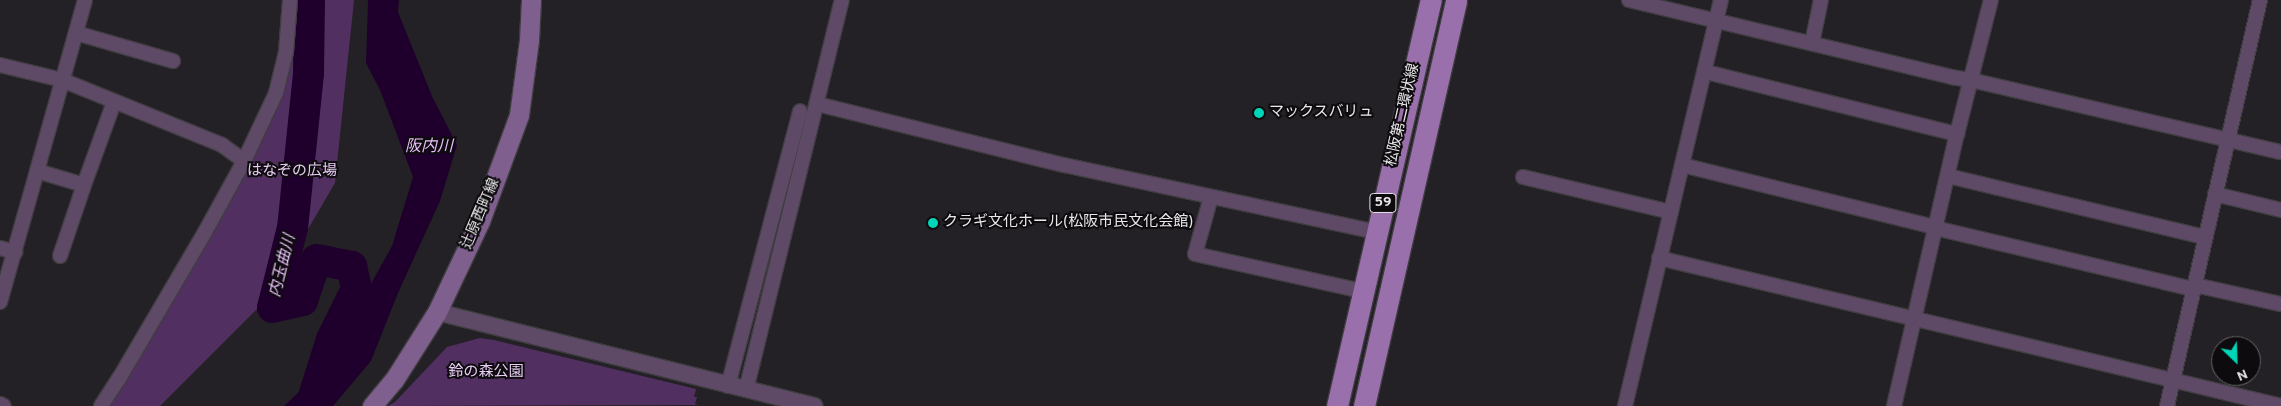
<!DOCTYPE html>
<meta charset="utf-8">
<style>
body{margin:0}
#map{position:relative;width:2281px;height:406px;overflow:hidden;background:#242126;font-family:Overpass,"Noto Sans JP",sans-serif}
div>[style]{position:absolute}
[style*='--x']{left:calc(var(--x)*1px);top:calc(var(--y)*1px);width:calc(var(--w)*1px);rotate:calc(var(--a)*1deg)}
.green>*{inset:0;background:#522f61}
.water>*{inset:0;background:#1f002c}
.river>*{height:31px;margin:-15.5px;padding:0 15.5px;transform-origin:15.5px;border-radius:15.5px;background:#1f002c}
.roads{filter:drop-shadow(1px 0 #403d41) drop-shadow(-1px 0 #403d41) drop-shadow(0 1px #403d41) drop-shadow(0 -1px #403d41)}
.minor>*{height:14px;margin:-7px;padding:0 7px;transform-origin:7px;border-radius:7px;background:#5e4a67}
.tertiary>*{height:16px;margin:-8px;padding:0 8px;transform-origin:8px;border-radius:8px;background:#5e4a67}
.secondary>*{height:19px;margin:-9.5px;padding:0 9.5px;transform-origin:9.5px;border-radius:9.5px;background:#7f5f8e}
.primary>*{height:21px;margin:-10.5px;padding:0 10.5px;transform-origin:10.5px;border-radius:10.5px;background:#996fac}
.dots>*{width:14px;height:14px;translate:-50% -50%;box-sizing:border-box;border:2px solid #0d0b0d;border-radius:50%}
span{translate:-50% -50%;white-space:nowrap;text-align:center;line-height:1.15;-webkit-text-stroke:4px #0d0b0d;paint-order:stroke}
.shield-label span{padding:1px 4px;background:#0d0b0d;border:1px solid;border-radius:4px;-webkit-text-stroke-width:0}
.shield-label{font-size:14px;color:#e9e7ea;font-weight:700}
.poi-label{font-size:15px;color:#e9e7ea}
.left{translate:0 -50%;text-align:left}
.street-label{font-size:15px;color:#e9e7ea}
.park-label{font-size:15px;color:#e7ccf3}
.water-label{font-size:16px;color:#e7bff9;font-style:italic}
.north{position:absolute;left:2211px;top:336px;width:50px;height:50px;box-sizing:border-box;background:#0d0b0d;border:1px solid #656365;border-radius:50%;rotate:156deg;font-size:14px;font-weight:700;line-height:20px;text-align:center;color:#e9e7ea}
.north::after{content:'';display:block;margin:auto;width:18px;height:22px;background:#00d5b7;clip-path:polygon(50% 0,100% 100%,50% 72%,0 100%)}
</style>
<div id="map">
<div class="green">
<div style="clip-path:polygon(295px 0,354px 0,335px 183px,267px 299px,160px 406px,108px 406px,254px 152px)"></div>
<div style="clip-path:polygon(480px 338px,494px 340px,696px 389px,694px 397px,697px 397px,695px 404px,699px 405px,388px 406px,395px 402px,447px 347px)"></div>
</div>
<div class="water">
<div style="clip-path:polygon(368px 0,399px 0,398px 12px,432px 96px,457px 145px,440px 201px,398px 293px,371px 361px,333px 406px,284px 406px,304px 387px,342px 336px,392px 246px,413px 177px,380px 90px,366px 63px)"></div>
</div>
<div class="river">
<div style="--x:309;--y:0;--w:73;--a:90.8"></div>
<div style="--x:308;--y:73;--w:155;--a:95.9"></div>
<div style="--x:292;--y:227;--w:82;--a:104"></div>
<div style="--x:272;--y:307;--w:31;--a:-13"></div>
<div style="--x:302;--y:300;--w:43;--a:-71.1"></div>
<div style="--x:316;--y:259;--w:36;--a:11"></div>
<div style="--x:351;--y:266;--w:23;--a:77"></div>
<div style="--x:356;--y:288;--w:57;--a:116.1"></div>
<div style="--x:331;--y:339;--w:63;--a:107.6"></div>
</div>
<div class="roads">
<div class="minor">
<div style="--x:85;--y:0;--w:178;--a:105.7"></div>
<div style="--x:37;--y:171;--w:49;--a:16.6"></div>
<div style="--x:84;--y:185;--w:88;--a:-70.1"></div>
<div style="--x:1629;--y:0;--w:331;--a:13.4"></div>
<div style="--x:1951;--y:77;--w:20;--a:9"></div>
<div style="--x:1971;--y:80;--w:318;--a:13.1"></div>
<div style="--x:76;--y:33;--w:101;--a:16.1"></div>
<div style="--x:1812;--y:43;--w:44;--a:-78.2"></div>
<div style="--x:0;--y:65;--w:64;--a:13.6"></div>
<div style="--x:62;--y:80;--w:173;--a:22.1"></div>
<div style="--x:222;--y:145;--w:27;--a:36"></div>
<div style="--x:1706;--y:72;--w:259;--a:13.9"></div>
<div style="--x:817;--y:104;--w:254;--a:13.9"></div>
<div style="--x:1064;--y:165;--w:319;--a:12.1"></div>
<div style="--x:1682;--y:165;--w:260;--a:13.8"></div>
<div style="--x:1948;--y:176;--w:264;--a:13.4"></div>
<div style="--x:1523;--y:177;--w:152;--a:13.3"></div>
<div style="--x:2215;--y:194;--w:68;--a:13.6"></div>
<div style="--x:1211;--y:197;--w:59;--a:105.7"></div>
<div style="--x:1195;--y:254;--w:171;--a:12.5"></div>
<div style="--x:1935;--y:228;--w:265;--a:13.3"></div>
<div style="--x:0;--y:248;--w:16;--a:15"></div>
<div style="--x:60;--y:256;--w:75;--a:-71.3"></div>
<div style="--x:1659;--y:258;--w:639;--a:13.38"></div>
<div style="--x:2195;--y:285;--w:88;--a:12.5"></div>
<div style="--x:0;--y:302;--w:136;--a:-74.2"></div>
<div style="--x:728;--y:386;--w:284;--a:-75.3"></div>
<div style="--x:746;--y:390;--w:402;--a:-76.2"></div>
<div style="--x:0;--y:404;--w:4;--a:27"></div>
<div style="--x:101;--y:406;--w:35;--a:-57"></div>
<div style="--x:120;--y:377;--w:168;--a:-59.6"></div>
<div style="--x:205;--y:232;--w:81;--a:-61.2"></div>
<div style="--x:244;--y:161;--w:75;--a:-64.8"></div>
<div style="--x:276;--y:93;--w:42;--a:-76.3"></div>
<div style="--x:286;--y:52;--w:52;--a:-85.6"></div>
<div style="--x:1625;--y:406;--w:417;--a:-76.7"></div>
<div style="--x:1894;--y:406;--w:279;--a:-77"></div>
<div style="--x:1957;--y:134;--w:138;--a:-75.8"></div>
<div style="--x:2167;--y:406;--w:417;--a:-77.1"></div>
</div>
<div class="tertiary">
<div style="--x:437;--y:312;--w:389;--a:14"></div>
</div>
<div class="secondary">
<div style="--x:372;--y:406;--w:34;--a:-50"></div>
<div style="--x:394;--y:380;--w:80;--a:-57.7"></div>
<div style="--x:437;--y:312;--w:101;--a:-64.7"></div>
<div style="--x:480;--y:221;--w:113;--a:-69.8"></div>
<div style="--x:519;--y:115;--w:76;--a:-82.4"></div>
<div style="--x:529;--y:40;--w:40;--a:-87.1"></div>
</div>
<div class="primary">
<div style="--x:1337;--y:406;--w:417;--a:-77"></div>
<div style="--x:1364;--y:406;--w:416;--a:-77.2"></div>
</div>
</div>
<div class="dots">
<div style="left:1259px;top:113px;background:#00d5b7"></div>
<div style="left:933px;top:223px;background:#00d5b7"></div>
</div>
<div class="shield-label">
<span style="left:1383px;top:203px">59</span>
</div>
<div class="poi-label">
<span class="left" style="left:1269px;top:113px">マックスバリュ</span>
<span class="left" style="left:943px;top:223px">クラギ文化ホール(松阪市民文化会館)</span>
</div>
<div class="street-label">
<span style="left:1403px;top:115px;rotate:-77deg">松阪第二環状線</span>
<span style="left:481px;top:214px;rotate:-67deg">辻原西町線</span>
</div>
<div class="park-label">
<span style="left:292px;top:172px">はなぞの広場</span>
<span style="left:486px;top:373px">鈴の森公園</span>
</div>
<div class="water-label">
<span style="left:429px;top:147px">阪内川</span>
<span style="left:283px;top:266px;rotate:-76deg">内玉曲川</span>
</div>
<div class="north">N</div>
</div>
